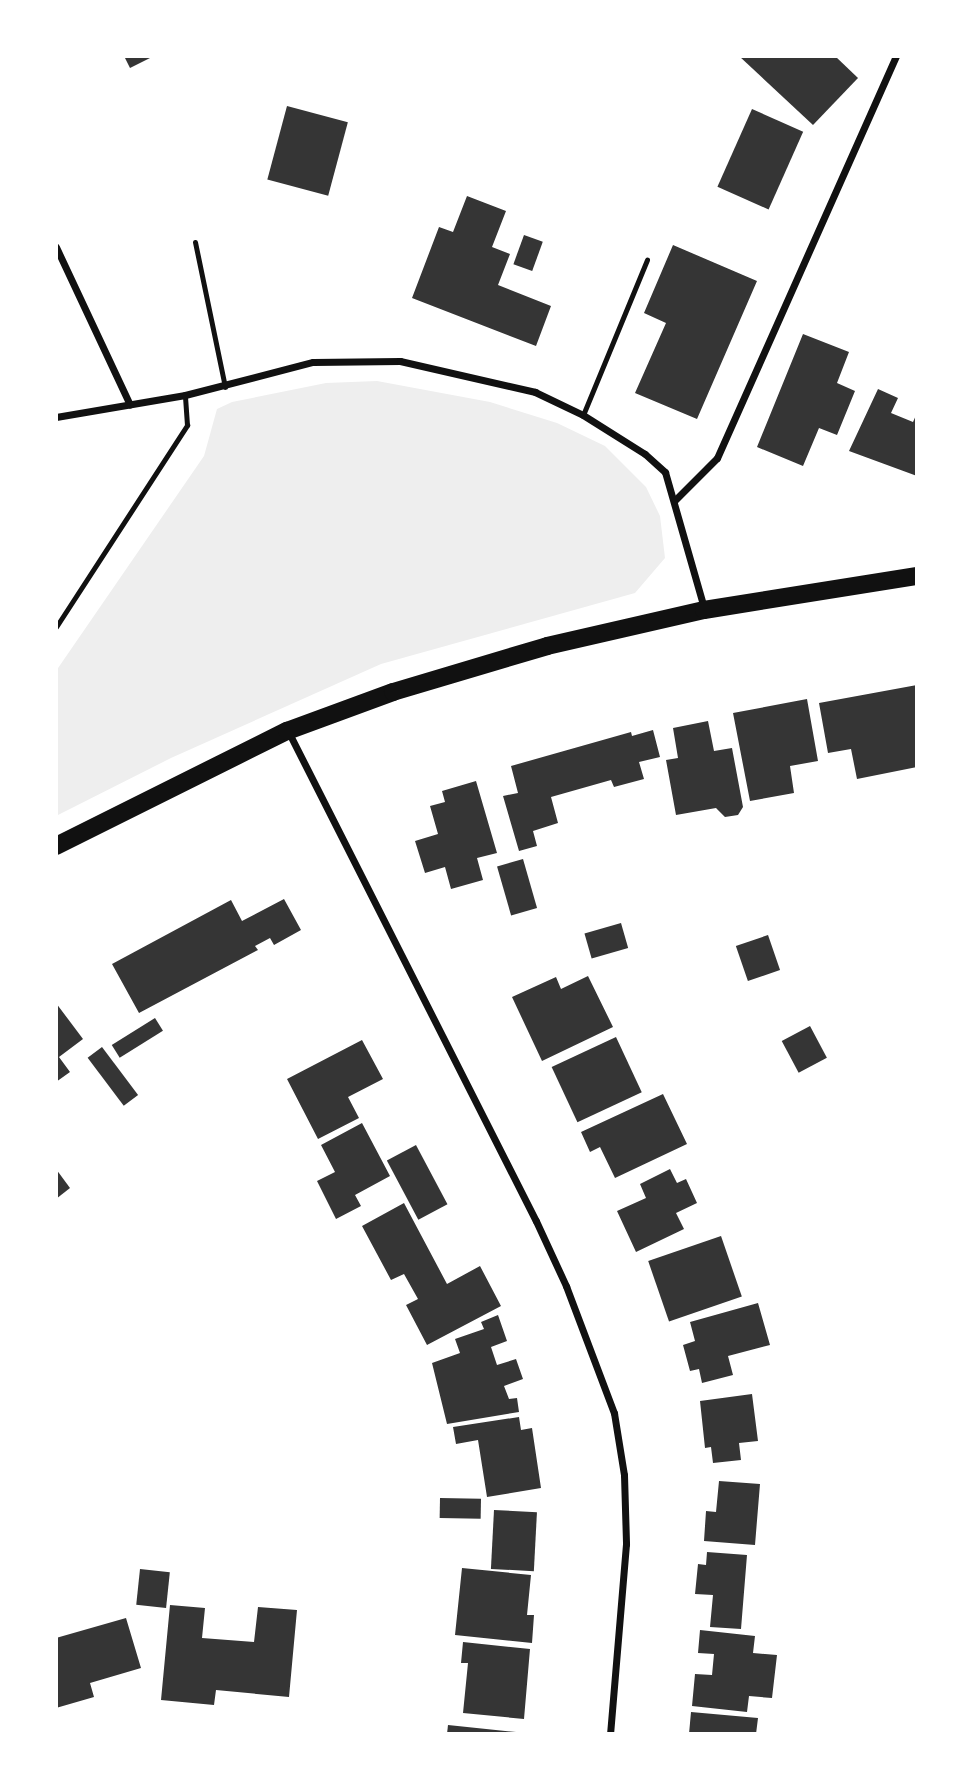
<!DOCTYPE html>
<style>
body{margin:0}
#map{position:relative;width:973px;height:1790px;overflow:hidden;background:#fff;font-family:"Fira Sans",sans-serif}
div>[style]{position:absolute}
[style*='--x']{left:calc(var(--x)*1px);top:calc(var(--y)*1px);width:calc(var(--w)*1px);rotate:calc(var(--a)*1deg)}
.green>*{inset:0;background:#eee}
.building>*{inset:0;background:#353535;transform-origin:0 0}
.service>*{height:5px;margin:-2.5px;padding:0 2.5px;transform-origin:2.5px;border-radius:2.5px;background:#111}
.minor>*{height:7px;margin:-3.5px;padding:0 3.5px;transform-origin:3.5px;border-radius:3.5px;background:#111}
.primary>*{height:18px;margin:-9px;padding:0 9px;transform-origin:9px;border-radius:9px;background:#111}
span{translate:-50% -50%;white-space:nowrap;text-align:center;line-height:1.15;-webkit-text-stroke:7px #fff;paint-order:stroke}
.frame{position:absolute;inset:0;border:58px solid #fff;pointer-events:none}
</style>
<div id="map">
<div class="green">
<div style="clip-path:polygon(377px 381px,490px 402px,557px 423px,605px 446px,646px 487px,660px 516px,665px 558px,635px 593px,381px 664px,171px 758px,56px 816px,56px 671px,204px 456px,217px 409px,232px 402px,326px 383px)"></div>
</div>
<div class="building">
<div style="clip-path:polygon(124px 56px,154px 56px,130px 68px)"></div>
<div style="clip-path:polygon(739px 56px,835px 56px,858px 78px,813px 125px)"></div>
<div style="left:287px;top:106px;width:63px;height:76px;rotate:15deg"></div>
<div style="left:752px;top:109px;width:56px;height:85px;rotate:24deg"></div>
<div style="clip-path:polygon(467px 196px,506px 211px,492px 247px,510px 254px,498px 285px,551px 306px,536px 346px,412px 298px,439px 227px,453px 232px)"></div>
<div style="left:524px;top:235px;width:20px;height:31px;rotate:20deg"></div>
<div style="clip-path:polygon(673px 245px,757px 281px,697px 419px,635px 393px,666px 323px,644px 313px)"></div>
<div style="clip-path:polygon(803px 334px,849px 352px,837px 383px,855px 391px,837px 435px,819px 428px,803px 466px,757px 447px)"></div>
<div style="clip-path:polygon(878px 389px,898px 398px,891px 413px,913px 422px,917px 413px,917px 476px,849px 451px)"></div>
<div style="clip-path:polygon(917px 685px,917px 767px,857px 779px,851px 749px,828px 753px,819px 703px)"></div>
<div style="clip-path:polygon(807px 699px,818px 761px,790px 766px,794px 793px,750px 801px,733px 713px)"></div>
<div style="clip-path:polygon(708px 721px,714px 751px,732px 748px,743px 807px,738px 815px,725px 817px,716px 808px,676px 815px,666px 760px,678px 758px,673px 728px)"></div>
<div style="clip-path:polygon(653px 730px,660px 757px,639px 762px,644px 779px,614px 787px,611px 780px,551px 797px,558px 823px,533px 831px,537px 846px,519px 851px,503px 796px,518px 793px,511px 766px,631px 732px,632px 736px)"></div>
<div style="clip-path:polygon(476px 781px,497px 853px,477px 858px,483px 880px,451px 889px,445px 867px,425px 873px,415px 841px,438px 834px,430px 806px,445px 802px,442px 791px)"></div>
<div style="left:523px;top:859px;width:51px;height:27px;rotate:74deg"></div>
<div style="clip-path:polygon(284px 899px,301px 930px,274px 945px,270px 938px,255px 946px,258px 950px,139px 1013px,112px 964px,231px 900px,242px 921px)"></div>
<div style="left:621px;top:923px;width:26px;height:38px;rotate:74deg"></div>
<div style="left:768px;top:935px;width:37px;height:34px;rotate:71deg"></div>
<div style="clip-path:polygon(588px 976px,613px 1027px,542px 1061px,512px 997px,556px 977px,561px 989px)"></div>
<div style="clip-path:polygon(56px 1003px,83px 1039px,59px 1057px,70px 1072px,56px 1082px)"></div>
<div style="left:155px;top:1018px;width:15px;height:51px;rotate:58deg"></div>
<div style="left:810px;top:1026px;width:36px;height:32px;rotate:62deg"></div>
<div style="left:616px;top:1037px;width:61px;height:71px;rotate:65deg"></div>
<div style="clip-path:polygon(362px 1040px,383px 1079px,348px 1097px,359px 1118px,318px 1139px,287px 1079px)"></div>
<div style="left:102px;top:1047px;width:60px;height:18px;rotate:53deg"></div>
<div style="clip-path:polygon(663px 1094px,687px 1144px,615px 1178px,600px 1147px,590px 1152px,581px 1132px)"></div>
<div style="clip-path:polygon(362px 1123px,390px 1176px,355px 1195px,361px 1206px,336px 1219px,317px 1181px,335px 1172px,321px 1145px)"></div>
<div style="left:416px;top:1145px;width:67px;height:33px;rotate:62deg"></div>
<div style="clip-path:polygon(56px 1169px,70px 1188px,56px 1199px)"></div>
<div style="clip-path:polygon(670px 1169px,677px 1183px,686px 1179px,697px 1203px,676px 1213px,684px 1229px,636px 1252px,617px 1211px,646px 1198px,640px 1184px)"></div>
<div style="clip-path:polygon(404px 1203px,447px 1284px,480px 1266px,501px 1306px,427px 1345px,406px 1305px,418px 1299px,404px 1274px,391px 1280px,362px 1226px)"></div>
<div style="left:721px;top:1236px;width:64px;height:77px;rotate:71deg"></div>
<div style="clip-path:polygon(758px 1303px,770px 1345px,728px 1356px,733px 1375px,702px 1383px,699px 1369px,690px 1371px,683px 1345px,695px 1341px,690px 1322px)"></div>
<div style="clip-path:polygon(498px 1315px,507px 1341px,491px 1347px,497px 1365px,516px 1359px,523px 1379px,504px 1386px,509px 1399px,517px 1398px,519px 1412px,447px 1424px,432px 1363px,460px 1353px,455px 1339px,484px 1329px,481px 1322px)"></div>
<div style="clip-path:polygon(752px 1394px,758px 1441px,739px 1443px,741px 1460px,713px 1463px,711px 1447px,705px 1448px,700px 1401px)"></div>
<div style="clip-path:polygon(519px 1417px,521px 1430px,532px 1428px,541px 1488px,487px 1497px,478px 1440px,456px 1444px,453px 1427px)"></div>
<div style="clip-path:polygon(719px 1481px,760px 1484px,755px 1545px,704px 1541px,706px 1511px,716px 1512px)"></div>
<div style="left:440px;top:1498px;width:41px;height:20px;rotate:1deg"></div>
<div style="left:494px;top:1510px;width:43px;height:59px;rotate:3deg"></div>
<div style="clip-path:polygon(707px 1552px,747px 1555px,741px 1629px,710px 1627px,713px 1595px,695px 1594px,698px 1564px,706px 1565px)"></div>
<div style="clip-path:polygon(462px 1568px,531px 1575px,527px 1615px,534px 1615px,532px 1643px,455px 1635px)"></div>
<div style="left:140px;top:1569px;width:30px;height:36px;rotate:6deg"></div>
<div style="clip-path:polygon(170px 1605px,205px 1608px,202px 1638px,254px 1642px,258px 1607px,297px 1610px,289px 1697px,216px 1690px,214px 1705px,161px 1700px)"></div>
<div style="clip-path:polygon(126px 1618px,141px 1668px,90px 1683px,94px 1697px,56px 1708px,56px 1638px)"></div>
<div style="clip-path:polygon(700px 1630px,755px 1636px,753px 1653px,777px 1655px,772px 1698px,749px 1696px,747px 1712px,692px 1706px,695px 1674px,712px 1675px,714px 1654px,698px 1653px)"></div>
<div style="clip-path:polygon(463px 1642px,530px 1649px,524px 1719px,463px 1713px,468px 1663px,461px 1663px)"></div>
<div style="clip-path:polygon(691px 1712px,758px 1718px,756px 1734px,689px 1734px)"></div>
<div style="clip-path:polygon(448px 1725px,516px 1732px,516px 1734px,447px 1734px)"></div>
</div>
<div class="service">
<div style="--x:195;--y:242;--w:148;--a:78.3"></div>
<div style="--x:583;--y:415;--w:168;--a:-67.6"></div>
<div style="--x:56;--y:627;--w:241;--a:-57"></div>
<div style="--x:187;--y:425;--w:30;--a:-94"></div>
</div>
<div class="minor">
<div style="--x:56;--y:247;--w:174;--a:64.9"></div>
<div style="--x:56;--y:417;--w:131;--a:-9.7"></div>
<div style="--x:185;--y:395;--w:132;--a:-14.5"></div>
<div style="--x:313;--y:362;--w:87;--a:-0.7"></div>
<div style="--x:400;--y:361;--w:139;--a:12.9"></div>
<div style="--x:535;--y:392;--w:53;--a:25.6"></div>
<div style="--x:583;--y:415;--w:73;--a:32.2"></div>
<div style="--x:645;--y:454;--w:27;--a:42"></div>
<div style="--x:665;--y:472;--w:141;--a:74"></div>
<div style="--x:675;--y:500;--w:59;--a:-45"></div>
<div style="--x:717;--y:458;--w:440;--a:-66"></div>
<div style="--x:288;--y:731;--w:549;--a:63.16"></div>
<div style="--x:536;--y:1221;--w:72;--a:65.2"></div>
<div style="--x:566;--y:1286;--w:136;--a:69.3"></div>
<div style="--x:614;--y:1413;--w:63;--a:80.8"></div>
<div style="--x:624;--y:1475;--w:69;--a:88.3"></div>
<div style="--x:626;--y:1544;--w:191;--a:94.8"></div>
</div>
<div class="primary">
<div style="--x:56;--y:846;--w:258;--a:-26.5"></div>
<div style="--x:287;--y:731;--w:113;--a:-20.2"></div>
<div style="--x:393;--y:692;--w:161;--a:-16.6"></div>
<div style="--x:547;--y:646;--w:161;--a:-12.9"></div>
<div style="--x:704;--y:610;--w:216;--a:-9.1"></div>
</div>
<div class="frame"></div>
</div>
